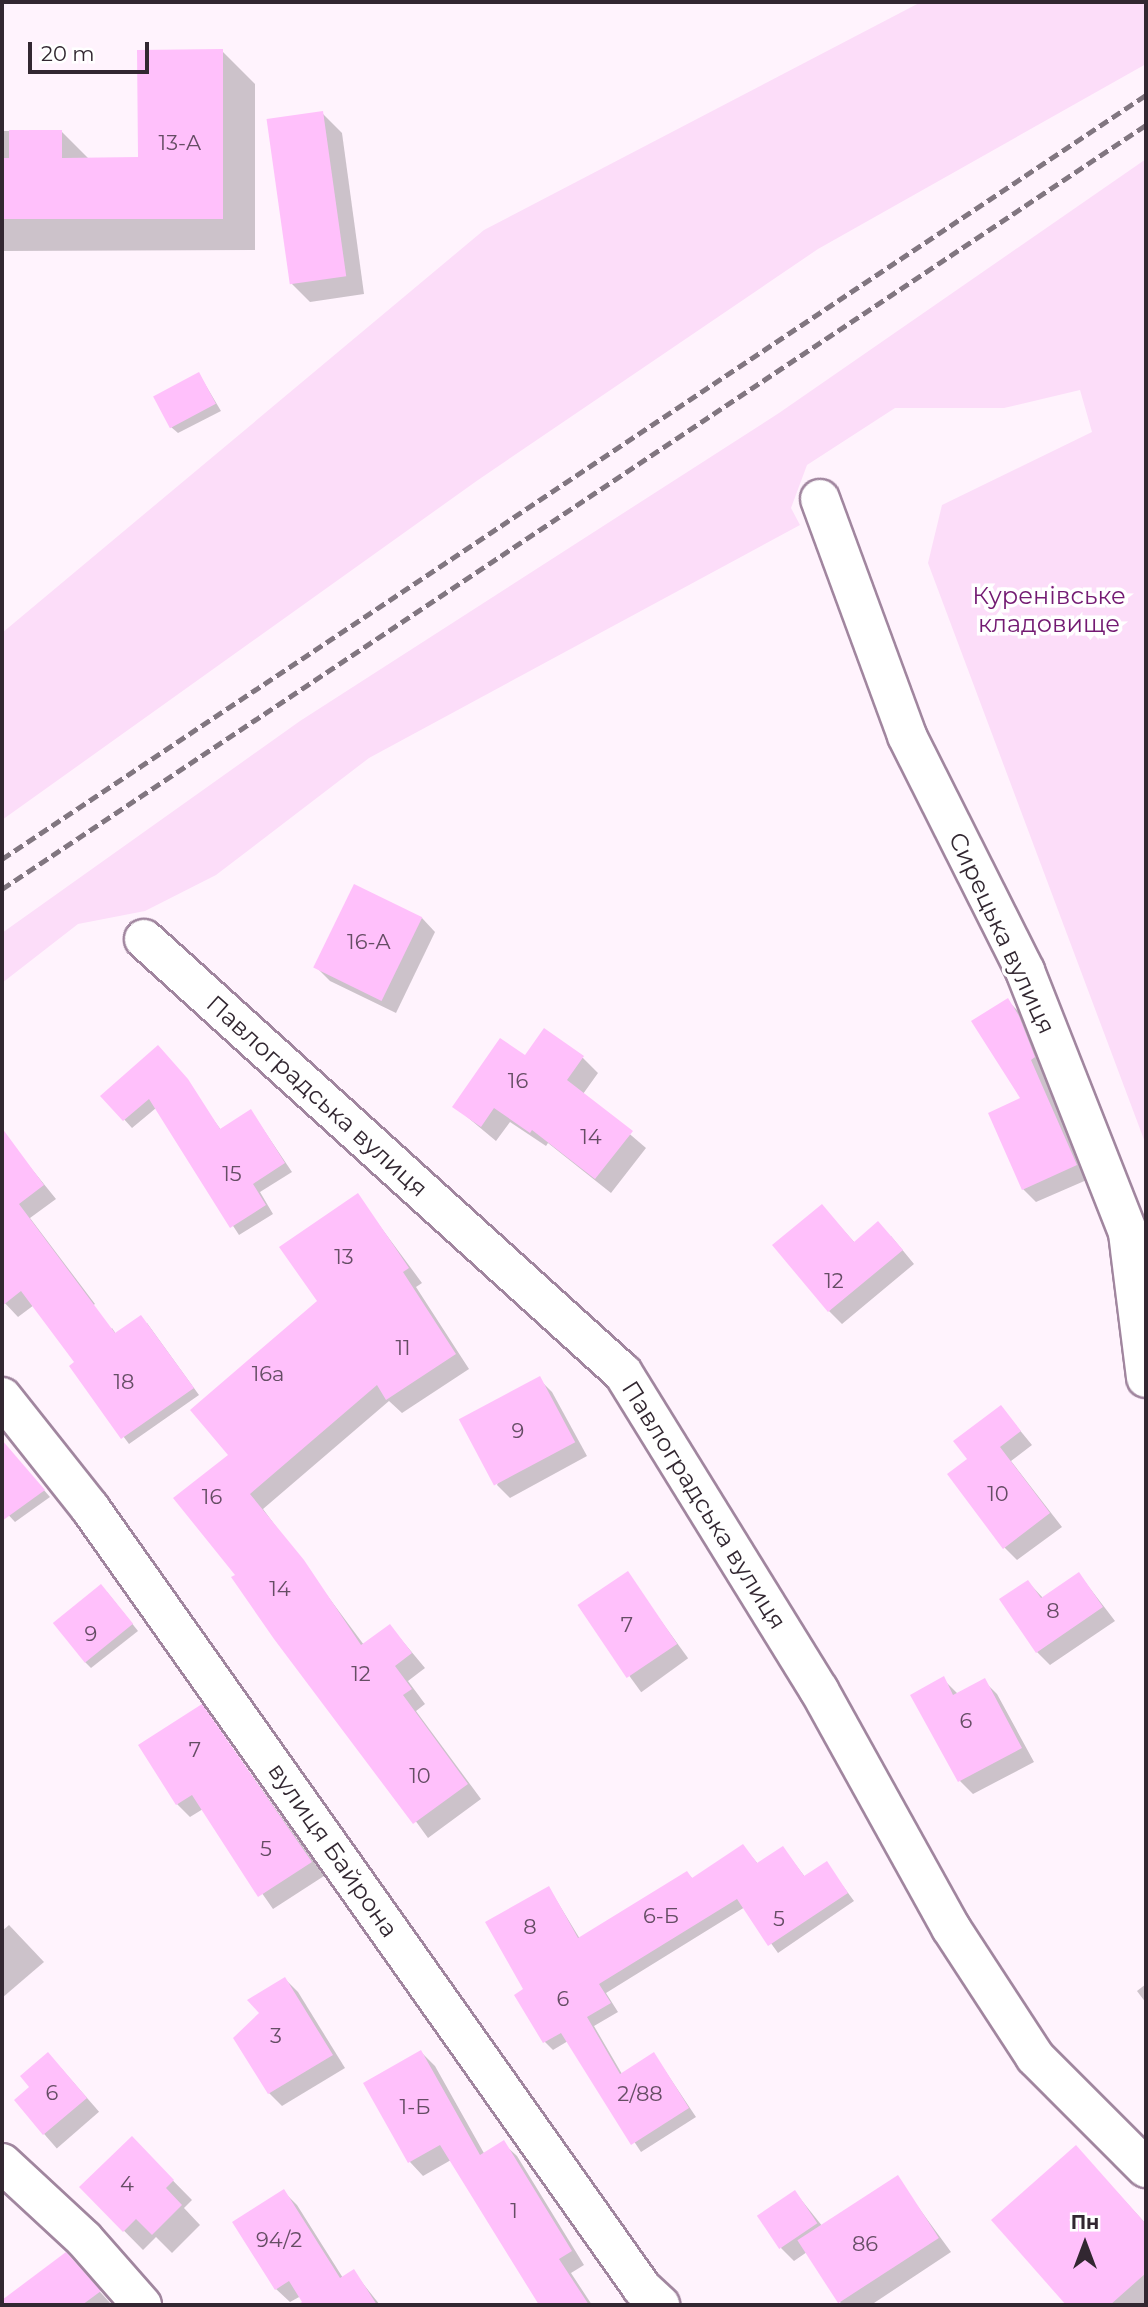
<!DOCTYPE html>
<meta charset="utf-8">
<style>
body{margin:0}
#map{position:relative;width:1148px;height:2307px;overflow:hidden;background:#fff3fd;font-family:Montserrat,sans-serif}
div>[style]{position:absolute}
[style*='--x']{left:calc(var(--x)*1px);top:calc(var(--y)*1px);width:calc(var(--w)*1px);rotate:calc(var(--a)*1deg)}
.green>*{inset:0;background:#fcddf9}
.shadow>*{inset:0;background:#0003;transform-origin:0 0}
.building>*{inset:0;background:#ffc0fb;transform-origin:0 0}
.roads{filter:drop-shadow(2px 0 #a1869f) drop-shadow(-2px 0 #a1869f) drop-shadow(0 2px #a1869f) drop-shadow(0 -2px #a1869f)}
.minor>*{height:38px;margin:-19px;padding:0 19px;transform-origin:19px;border-radius:19px;background:#fff}
.rail>*{height:5px;margin-top:-2.5px;transform-origin:0;background:repeating-linear-gradient(90deg,#817680 0 10px,transparent 0 15px)}
span{translate:-50% -50%;white-space:nowrap;text-align:center;line-height:1.15;-webkit-text-stroke:7px #fff;paint-order:stroke}
.number-label{font-size:21px;color:#654d64}
.number-label span{-webkit-text-stroke-width:0}
.park-label{font-size:24px;color:#731a72}
.street-label{font-size:24px;color:#322731}
.frame{position:absolute;inset:0;border:4px solid #322731;pointer-events:none}
.north{position:absolute;left:1050px;top:2209px;width:70px;height:70px;-webkit-text-stroke:5px #fff;paint-order:stroke;rotate:0deg;font-size:19px;font-weight:700;line-height:28px;text-align:center;color:#322731}
.north::after{content:'';display:block;margin:auto;width:24px;height:32px;background:#322731;clip-path:polygon(50% 0,100% 100%,50% 72%,0 100%)}
.scale{position:absolute;left:28px;top:42px;width:121px;height:32px;box-sizing:border-box;border:4px solid #322731;border-top:0;padding-left:9px;font-size:21px;line-height:24px;white-space:nowrap;color:#322731;-webkit-text-stroke:5px #fff;paint-order:stroke}
</style>
<div id="map">
<div class="green">
<div style="clip-path:polygon(921px 2px,1146px 2px,1146px 64px,818px 249px,478px 480px,2px 820px,2px 633px,484px 230px)"></div>
<div style="clip-path:polygon(1146px 159px,1146px 1145px,928px 563px,942px 505px,1092px 432px,1080px 390px,1004px 408px,895px 408px,807px 465px,791px 508px,800px 525px,369px 758px,216px 875px,145px 911px,78px 924px,2px 983px,2px 933px,300px 721px,779px 413px)"></div>
</div>
<div class="shadow">
<div style="clip-path:polygon(222px 51px,255px 84px,255px 250px,2px 251px,2px 131px,61px 131px,89px 159px,139px 159px)"></div>
<div style="clip-path:polygon(322px 113px,342px 133px,364px 294px,310px 302px,291px 283px)"></div>
<div style="clip-path:polygon(199px 374px,221px 411px,178px 433px,171px 427px)"></div>
<div style="clip-path:polygon(422px 918px,435px 932px,396px 1013px,330px 981px,317px 968px)"></div>
<div style="clip-path:polygon(1007px 1000px,1020px 1013px,1047px 1071px,1043px 1074px,1089px 1179px,1036px 1202px,1023px 1189px,1023px 1099px)"></div>
<div style="clip-path:polygon(166px 1055px,221px 1130px,251px 1111px,292px 1172px,260px 1192px,273px 1214px,239px 1235px,156px 1108px,132px 1128px,103px 1096px)"></div>
<div style="clip-path:polygon(525px 1057px,583px 1058px,598px 1073px,583px 1094px,646px 1148px,611px 1193px,548px 1143px,546px 1146px,510px 1122px,496px 1141px,454px 1106px)"></div>
<div style="clip-path:polygon(18px 1152px,56px 1199px,30px 1218px,95px 1304px,56px 1330px,34px 1305px,18px 1317px,2px 1300px,2px 1164px)"></div>
<div style="clip-path:polygon(357px 1195px,422px 1283px,416px 1287px,469px 1369px,402px 1413px,389px 1401px,263px 1509px,364px 1645px,390px 1626px,425px 1668px,408px 1681px,425px 1704px,416px 1711px,481px 1799px,428px 1838px,237px 1575px,231px 1455px,319px 1302px)"></div>
<div style="clip-path:polygon(822px 1206px,855px 1243px,891px 1236px,914px 1264px,842px 1324px,829px 1311px)"></div>
<div style="clip-path:polygon(147px 1323px,199px 1395px,129px 1444px,71px 1366px,112px 1328px,116px 1334px)"></div>
<div style="clip-path:polygon(539px 1379px,552px 1392px,587px 1456px,510px 1498px,497px 1485px)"></div>
<div style="clip-path:polygon(1001px 1407px,1032px 1445px,1011px 1461px,1062px 1527px,1017px 1560px,1004px 1547px,969px 1460px)"></div>
<div style="clip-path:polygon(2px 1442px,50px 1497px,15px 1522px,2px 1508px)"></div>
<div style="left:627px;top:1574px;width:104px;height:58px;rotate:54deg"></div>
<div style="clip-path:polygon(1079px 1574px,1115px 1621px,1050px 1665px,1037px 1652px,1028px 1582px,1043px 1598px)"></div>
<div style="clip-path:polygon(107px 1592px,138px 1631px,91px 1668px,85px 1662px)"></div>
<div style="clip-path:polygon(943px 1679px,958px 1694px,984px 1681px,997px 1694px,1034px 1762px,973px 1794px,960px 1781px,913px 1695px)"></div>
<div style="clip-path:polygon(202px 1706px,324px 1876px,273px 1909px,203px 1809px,190px 1817px,177px 1804px)"></div>
<div style="clip-path:polygon(743px 1846px,758px 1864px,783px 1848px,805px 1877px,826px 1863px,854px 1901px,778px 1953px,745px 1907px,606px 1993px,618px 2012px,594px 2026px,622px 2074px,654px 2054px,696px 2117px,641px 2152px,568px 2041px,553px 2050px,545px 2042px,525px 1990px,549px 1888px,580px 1939px,687px 1873px,693px 1879px)"></div>
<div style="clip-path:polygon(9px 1925px,44px 1962px,2px 1998px,2px 1931px)"></div>
<div style="clip-path:polygon(285px 1979px,298px 1992px,345px 2068px,282px 2106px,269px 2093px,262px 2013px)"></div>
<div style="clip-path:polygon(1146px 1984px,1146px 2003px,1137px 1991px)"></div>
<div style="clip-path:polygon(421px 2052px,435px 2066px,485px 2155px,503px 2143px,517px 2156px,584px 2265px,571px 2273px,592px 2305px,541px 2305px,451px 2160px,423px 2176px,410px 2162px,365px 2084px)"></div>
<div style="left:61px;top:2068px;width:58px;height:56px;rotate:49deg"></div>
<div style="clip-path:polygon(132px 2139px,192px 2200px,184px 2208px,200px 2225px,172px 2253px,156px 2237px,143px 2250px,81px 2187px)"></div>
<div style="clip-path:polygon(1076px 2147px,1146px 2224px,1146px 2305px,1069px 2305px,994px 2220px)"></div>
<div style="clip-path:polygon(897px 2178px,951px 2252px,871px 2305px,842px 2305px,807px 2252px,794px 2261px,781px 2248px,795px 2192px,823px 2227px)"></div>
<div style="clip-path:polygon(283px 2191px,297px 2205px,343px 2278px,353px 2271px,380px 2305px,307px 2305px,301px 2296px,290px 2302px,276px 2289px)"></div>
<div style="clip-path:polygon(66px 2254px,111px 2304px,2px 2305px,2px 2302px)"></div>
</div>
<div class="building">
<div style="clip-path:polygon(223px 49px,223px 219px,2px 219px,2px 158px,9px 158px,9px 130px,62px 130px,62px 158px,138px 157px,137px 50px)"></div>
<div style="left:323px;top:111px;width:167px;height:57px;rotate:82deg"></div>
<div style="left:199px;top:372px;width:36px;height:52px;rotate:62deg"></div>
<div style="left:354px;top:884px;width:76px;height:93px;rotate:26deg"></div>
<div style="clip-path:polygon(1008px 998px,1019px 1016px,1035px 1057px,1031px 1060px,1077px 1165px,1022px 1190px,988px 1113px,1020px 1098px,971px 1021px)"></div>
<div style="clip-path:polygon(544px 1028px,584px 1056px,567px 1080px,633px 1131px,595px 1179px,532px 1130px,530px 1133px,494px 1108px,481px 1127px,452px 1107px,500px 1038px,525px 1055px)"></div>
<div style="clip-path:polygon(158px 1045px,188px 1079px,220px 1129px,251px 1109px,285px 1163px,253px 1184px,266px 1205px,230px 1228px,149px 1099px,123px 1121px,100px 1096px)"></div>
<div style="clip-path:polygon(2px 1128px,44px 1185px,19px 1204px,115px 1333px,141px 1315px,194px 1388px,121px 1439px,69px 1366px,74px 1362px,21px 1291px,2px 1306px)"></div>
<div style="clip-path:polygon(358px 1193px,409px 1268px,403px 1272px,456px 1354px,386px 1400px,377px 1385px,250px 1494px,304px 1560px,361px 1645px,390px 1624px,412px 1653px,395px 1666px,412px 1689px,403px 1695px,468px 1784px,413px 1824px,274px 1639px,231px 1577px,235px 1575px,173px 1498px,228px 1455px,190px 1410px,317px 1301px,279px 1247px)"></div>
<div style="clip-path:polygon(822px 1204px,854px 1242px,878px 1221px,903px 1250px,828px 1312px,772px 1245px)"></div>
<div style="left:540px;top:1376px;width:75px;height:92px;rotate:62deg"></div>
<div style="clip-path:polygon(1001px 1405px,1021px 1431px,1000px 1447px,1050px 1513px,1003px 1549px,947px 1474px,967px 1459px,953px 1441px)"></div>
<div style="clip-path:polygon(2px 1440px,45px 1490px,2px 1521px)"></div>
<div style="left:628px;top:1571px;width:88px;height:61px;rotate:56deg"></div>
<div style="clip-path:polygon(1079px 1572px,1103px 1607px,1036px 1653px,999px 1599px,1028px 1580px,1041px 1598px)"></div>
<div style="left:101px;top:1584px;width:51px;height:62px;rotate:51deg"></div>
<div style="clip-path:polygon(944px 1676px,953px 1695px,985px 1678px,1022px 1748px,958px 1782px,910px 1695px)"></div>
<div style="clip-path:polygon(202px 1704px,312px 1862px,258px 1897px,192px 1795px,176px 1805px,138px 1745px)"></div>
<div style="clip-path:polygon(743px 1844px,757px 1863px,783px 1846px,804px 1876px,827px 1861px,848px 1893px,768px 1946px,737px 1899px,599px 1984px,611px 2003px,587px 2017px,620px 2074px,654px 2052px,689px 2108px,631px 2145px,561px 2033px,543px 2043px,514px 1995px,523px 1989px,485px 1922px,549px 1886px,578px 1938px,687px 1871px,692px 1878px)"></div>
<div style="clip-path:polygon(285px 1977px,333px 2055px,268px 2094px,233px 2038px,259px 2013px,247px 2000px)"></div>
<div style="clip-path:polygon(421px 2050px,480px 2155px,504px 2140px,572px 2251px,559px 2259px,589px 2305px,539px 2305px,440px 2145px,408px 2163px,363px 2083px)"></div>
<div style="clip-path:polygon(48px 2052px,87px 2098px,43px 2135px,14px 2100px,29px 2087px,20px 2076px)"></div>
<div style="clip-path:polygon(132px 2136px,174px 2180px,166px 2188px,182px 2205px,152px 2235px,136px 2219px,123px 2232px,79px 2187px)"></div>
<div style="clip-path:polygon(1076px 2145px,1146px 2224px,1146px 2273px,1110px 2305px,1066px 2305px,991px 2220px)"></div>
<div style="left:898px;top:2175px;width:75px;height:120px;rotate:57deg"></div>
<div style="clip-path:polygon(284px 2189px,340px 2278px,354px 2269px,377px 2305px,297px 2305px,302px 2302px,289px 2281px,275px 2290px,232px 2222px)"></div>
<div style="left:795px;top:2190px;width:40px;height:46px;rotate:56deg"></div>
<div style="clip-path:polygon(66px 2252px,101px 2291px,82px 2305px,2px 2305px,2px 2300px)"></div>
</div>
<div class="roads">
<div class="minor">
<div style="--x:820;--y:499;--w:252;--a:69.8"></div>
<div style="--x:907;--y:736;--w:263;--a:63.3"></div>
<div style="--x:1025;--y:971;--w:282;--a:68.5"></div>
<div style="--x:1128;--y:1233;--w:146;--a:82.9"></div>
<div style="--x:144;--y:939;--w:646;--a:42.18"></div>
<div style="--x:623;--y:1373;--w:373;--a:58.3"></div>
<div style="--x:819;--y:1690;--w:272;--a:61"></div>
<div style="--x:951;--y:1928;--w:154;--a:56.9"></div>
<div style="--x:1035;--y:2057;--w:157;--a:45"></div>
<div style="--x:2;--y:1397;--w:142;--a:51.6"></div>
<div style="--x:90;--y:1508;--w:956;--a:54.71"></div>
<div style="--x:642;--y:2288;--w:25;--a:43"></div>
<div style="--x:2;--y:2163;--w:112;--a:42.8"></div>
<div style="--x:84;--y:2239;--w:88;--a:48.7"></div>
</div>
</div>
<div class="rail">
<div style="--x:2;--y:859;--w:1376;--a:-33.74"></div>
<div style="--x:2;--y:889;--w:1376;--a:-33.74"></div>
</div>
<div class="number-label">
<span style="left:180px;top:143px">13-А</span>
<span style="left:369px;top:942px">16-А</span>
<span style="left:518px;top:1081px">16</span>
<span style="left:591px;top:1137px">14</span>
<span style="left:232px;top:1174px">15</span>
<span style="left:344px;top:1257px">13</span>
<span style="left:834px;top:1281px">12</span>
<span style="left:403px;top:1348px">11</span>
<span style="left:268px;top:1374px">16а</span>
<span style="left:124px;top:1382px">18</span>
<span style="left:518px;top:1431px">9</span>
<span style="left:998px;top:1494px">10</span>
<span style="left:212px;top:1497px">16</span>
<span style="left:280px;top:1589px">14</span>
<span style="left:1053px;top:1611px">8</span>
<span style="left:627px;top:1625px">7</span>
<span style="left:91px;top:1634px">9</span>
<span style="left:361px;top:1674px">12</span>
<span style="left:966px;top:1721px">6</span>
<span style="left:195px;top:1750px">7</span>
<span style="left:420px;top:1776px">10</span>
<span style="left:266px;top:1849px">5</span>
<span style="left:661px;top:1916px">6-Б</span>
<span style="left:779px;top:1919px">5</span>
<span style="left:530px;top:1927px">8</span>
<span style="left:563px;top:1999px">6</span>
<span style="left:276px;top:2036px">3</span>
<span style="left:52px;top:2093px">6</span>
<span style="left:640px;top:2094px">2/88</span>
<span style="left:415px;top:2107px">1-Б</span>
<span style="left:127px;top:2184px">4</span>
<span style="left:514px;top:2211px">1</span>
<span style="left:279px;top:2240px">94/2</span>
<span style="left:865px;top:2244px">86</span>
</div>
<div class="park-label">
<span style="left:1049px;top:610px">Куренівське<br>кладовище</span>
</div>
<div class="street-label">
<span style="left:1002px;top:933px;rotate:65deg">Сирецька вулиця</span>
<span style="left:317px;top:1096px;rotate:42deg">Павлоградська вулиця</span>
<span style="left:704px;top:1505px;rotate:58deg">Павлоградська вулиця</span>
<span style="left:333px;top:1850px;rotate:55deg">вулиця Байрона</span>
</div>
<div class="frame"></div>
<div class="north">Пн</div>
<div class="scale">20 m</div>
</div>
